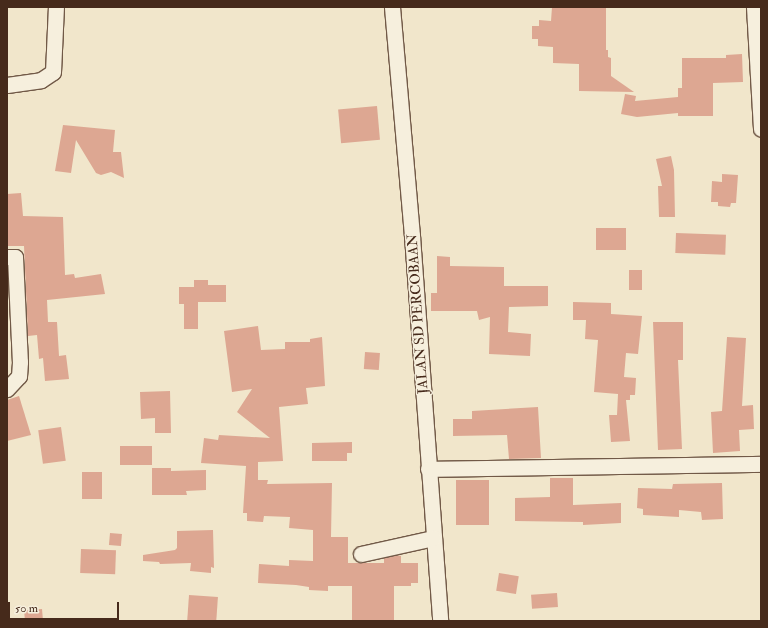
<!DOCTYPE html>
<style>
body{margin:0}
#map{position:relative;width:768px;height:628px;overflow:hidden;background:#f1e6cb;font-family:"IM FELL Double Pica",serif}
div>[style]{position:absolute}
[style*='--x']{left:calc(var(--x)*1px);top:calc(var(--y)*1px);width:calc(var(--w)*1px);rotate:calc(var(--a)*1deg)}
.building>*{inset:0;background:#dda792;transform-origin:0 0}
.roads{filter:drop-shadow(1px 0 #715947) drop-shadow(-1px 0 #715947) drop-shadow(0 1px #715947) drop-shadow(0 -1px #715947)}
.minor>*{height:15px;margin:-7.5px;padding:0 7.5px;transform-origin:7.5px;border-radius:7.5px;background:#f6efdd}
span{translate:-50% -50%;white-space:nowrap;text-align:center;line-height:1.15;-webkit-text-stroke:3px #f6efdd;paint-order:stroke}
.street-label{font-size:14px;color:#462a1b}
.frame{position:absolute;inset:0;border:8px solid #462a1b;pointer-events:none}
.scale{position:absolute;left:8px;top:602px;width:111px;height:18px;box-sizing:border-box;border:2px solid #462a1b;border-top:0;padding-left:5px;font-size:12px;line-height:14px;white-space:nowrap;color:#462a1b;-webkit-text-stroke:3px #f6efdd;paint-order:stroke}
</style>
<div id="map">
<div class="building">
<div style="clip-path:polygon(552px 7px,606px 7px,606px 50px,608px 50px,608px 57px,611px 58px,611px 76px,634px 92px,579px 91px,579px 64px,553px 63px,553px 47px,538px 46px,538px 39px,532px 39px,532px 26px,539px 26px,539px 20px,551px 21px)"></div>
<div style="clip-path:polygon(742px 54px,743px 82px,713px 83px,713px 116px,678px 116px,678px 113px,637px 117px,621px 114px,625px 94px,636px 96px,635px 101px,678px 97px,678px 88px,682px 88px,682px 58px,726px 58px,726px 55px)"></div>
<div style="left:377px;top:106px;width:34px;height:39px;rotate:85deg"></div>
<div style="clip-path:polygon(63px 125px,115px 130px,113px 152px,121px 152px,124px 178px,111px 172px,101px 175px,96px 173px,76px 140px,71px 173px,55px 171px)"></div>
<div style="clip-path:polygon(671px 156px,674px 170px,675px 217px,659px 217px,658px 186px,662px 186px,656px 159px)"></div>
<div style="clip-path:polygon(722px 174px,738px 175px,736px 203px,731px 203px,730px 207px,718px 206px,718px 202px,711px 202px,712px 181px,722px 182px)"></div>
<div style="clip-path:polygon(21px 193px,23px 216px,63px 217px,65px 275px,74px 274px,75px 278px,101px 274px,105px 294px,47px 300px,48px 322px,57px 322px,59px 356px,66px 355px,69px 379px,45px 381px,43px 358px,39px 359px,37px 335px,28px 336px,24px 246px,8px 246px,7px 194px)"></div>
<div style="left:626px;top:228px;width:22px;height:30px;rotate:90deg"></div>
<div style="left:676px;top:233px;width:50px;height:20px;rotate:2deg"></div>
<div style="clip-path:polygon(437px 256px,450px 257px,450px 266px,504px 267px,504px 286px,548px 286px,548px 306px,509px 307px,508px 332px,531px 334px,530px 356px,489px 354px,490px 317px,479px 320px,477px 311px,431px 311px,431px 293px,437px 293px)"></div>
<div style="left:629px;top:270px;width:13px;height:20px"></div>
<div style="clip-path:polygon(194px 280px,208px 280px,208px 285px,226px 285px,226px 302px,198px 302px,198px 329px,184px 329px,184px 304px,179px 304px,179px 287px,194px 287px)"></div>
<div style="clip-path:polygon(573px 302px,611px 303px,611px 314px,642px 316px,638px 354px,626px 353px,624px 377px,636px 378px,635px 395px,630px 395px,630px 400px,626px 400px,630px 441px,611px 442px,609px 415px,617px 415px,618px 394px,594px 392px,598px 340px,585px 339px,586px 320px,573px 320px)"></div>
<div style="clip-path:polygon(653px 322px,683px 322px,683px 360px,678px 360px,682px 449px,658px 450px)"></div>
<div style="clip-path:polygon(258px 326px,261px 350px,285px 349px,285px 342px,310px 342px,310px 339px,322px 337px,325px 386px,306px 388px,308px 404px,279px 407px,283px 461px,258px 462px,258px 480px,268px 480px,267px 484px,332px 483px,331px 537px,348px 537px,348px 563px,384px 563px,384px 558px,396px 555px,401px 556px,401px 563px,418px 563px,418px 583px,411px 583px,411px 586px,394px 586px,394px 621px,352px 620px,352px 586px,328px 586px,328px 591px,309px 590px,309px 587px,296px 585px,258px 583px,259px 564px,289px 566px,289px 560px,313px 561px,313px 530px,289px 528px,290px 517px,264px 516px,263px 522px,247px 521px,247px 513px,243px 513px,246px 466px,201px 463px,204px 438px,218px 440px,219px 435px,270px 438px,237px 412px,252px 389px,232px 392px,224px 331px)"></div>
<div style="clip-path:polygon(727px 337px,746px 338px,742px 406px,753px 405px,754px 429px,739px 430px,740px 451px,713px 453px,711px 412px,722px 411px)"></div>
<div style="left:365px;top:352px;width:15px;height:17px;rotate:4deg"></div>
<div style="clip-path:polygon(170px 391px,171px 433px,155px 433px,155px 418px,141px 419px,140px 392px)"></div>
<div style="clip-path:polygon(19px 396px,31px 435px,7px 441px,7px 400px)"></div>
<div style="clip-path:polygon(538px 407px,541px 458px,509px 459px,507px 435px,453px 436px,453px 419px,472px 419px,472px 411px)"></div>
<div style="left:61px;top:427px;width:34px;height:23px;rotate:82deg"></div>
<div style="clip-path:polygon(352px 442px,352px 453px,347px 453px,347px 461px,312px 461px,312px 443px)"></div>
<div style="left:152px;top:446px;width:19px;height:32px;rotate:90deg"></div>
<div style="clip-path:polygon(152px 468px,171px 468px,171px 471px,206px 470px,206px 490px,186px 491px,187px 495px,152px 495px)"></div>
<div style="left:102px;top:472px;width:27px;height:20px;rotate:90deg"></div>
<div style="clip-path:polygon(550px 478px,573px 478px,573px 505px,621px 503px,621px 523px,583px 525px,583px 522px,515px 521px,515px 498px,550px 497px)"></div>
<div style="left:456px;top:480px;width:33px;height:45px"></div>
<div style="clip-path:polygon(722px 483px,723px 519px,702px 520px,701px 512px,679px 510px,679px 517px,643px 515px,643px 509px,637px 508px,638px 488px,672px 489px,673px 484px)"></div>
<div style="clip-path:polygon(213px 530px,214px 568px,211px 567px,211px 573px,190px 571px,191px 563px,160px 564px,159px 562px,143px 561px,143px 555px,175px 550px,177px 548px,177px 531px)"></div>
<div style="left:110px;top:533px;width:12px;height:12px;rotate:5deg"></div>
<div style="left:81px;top:549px;width:35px;height:24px;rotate:2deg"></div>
<div style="left:499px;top:573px;width:20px;height:18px;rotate:9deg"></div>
<div style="left:557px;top:593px;width:14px;height:26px;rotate:86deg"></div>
<div style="left:189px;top:595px;width:29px;height:26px;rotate:4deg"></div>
<div style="left:42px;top:609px;width:12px;height:18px;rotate:85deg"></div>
</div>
<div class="roads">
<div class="minor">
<div style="--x:392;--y:7;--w:230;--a:85"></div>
<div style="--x:412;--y:236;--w:386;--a:85.8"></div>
<div style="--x:754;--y:7;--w:122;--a:86.7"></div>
<div style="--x:7;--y:85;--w:34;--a:-8"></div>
<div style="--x:41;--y:80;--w:14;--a:-34"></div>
<div style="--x:53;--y:72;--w:65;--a:-87.4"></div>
<div style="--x:7;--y:257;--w:8;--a:0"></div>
<div style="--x:15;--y:257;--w:105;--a:87.3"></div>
<div style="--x:20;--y:362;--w:14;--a:94"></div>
<div style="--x:19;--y:376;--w:18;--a:133"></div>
<div style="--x:428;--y:469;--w:333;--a:-0.9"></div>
<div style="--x:361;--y:554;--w:74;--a:-12.5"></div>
</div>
</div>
<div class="street-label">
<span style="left:418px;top:314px;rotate:-94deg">JALAN SD PERCOBAAN</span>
</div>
<div class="frame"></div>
<div class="scale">50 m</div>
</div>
